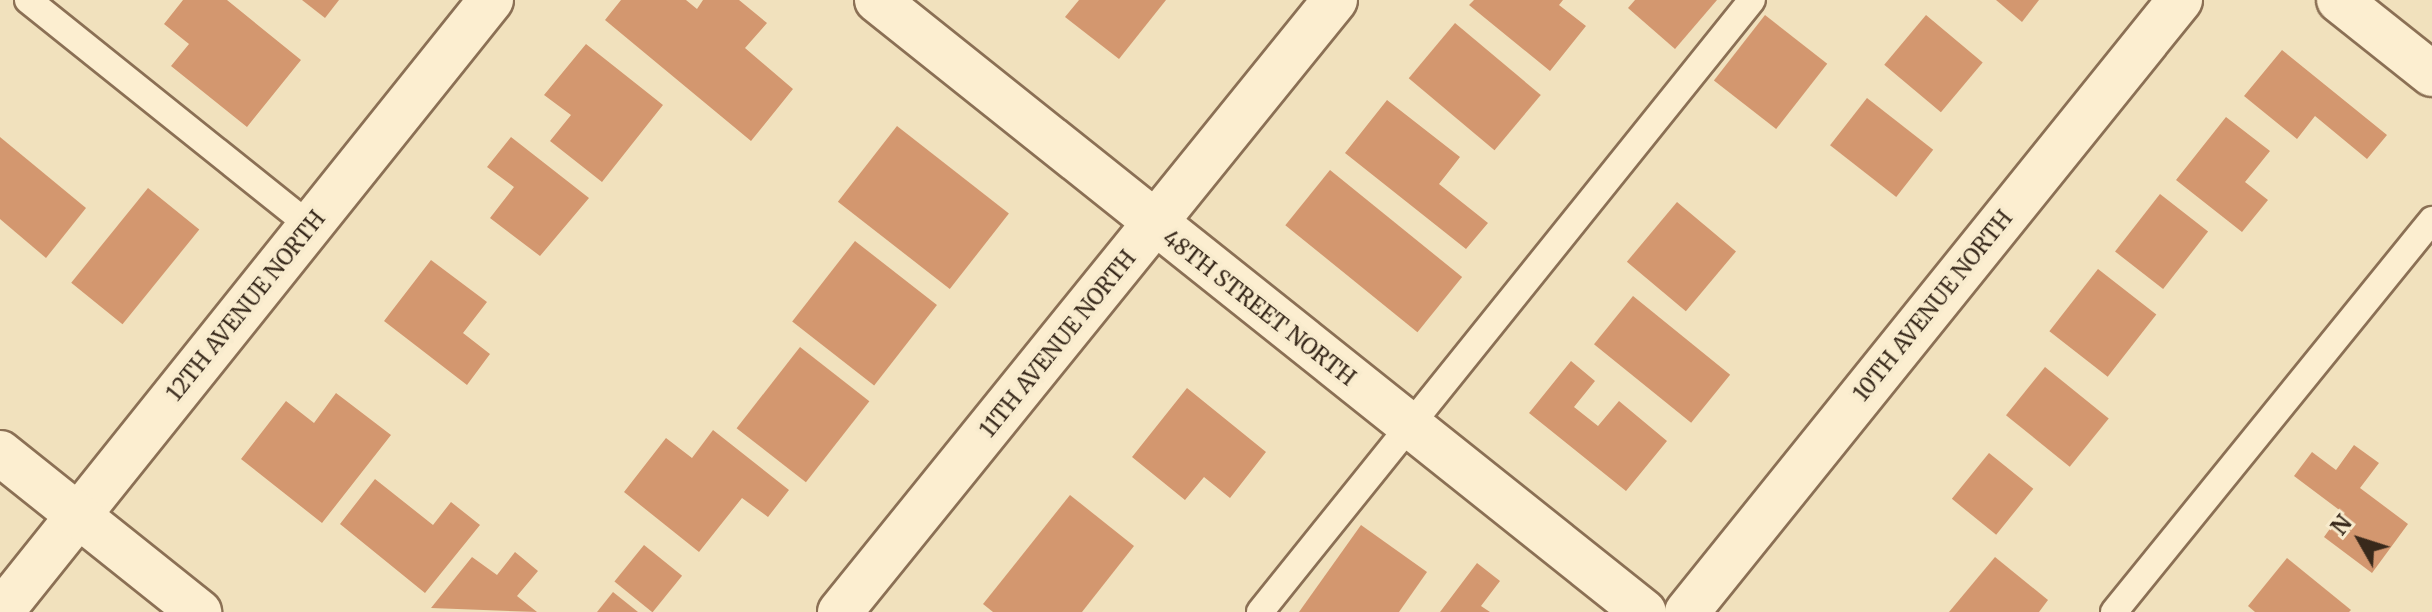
<!DOCTYPE html>
<style>
body{margin:0}
#map{position:relative;width:2432px;height:612px;overflow:hidden;background:#f1e1bd;font-family:Merriweather,serif}
div>[style]{position:absolute}
[style*='--x']{left:calc(var(--x)*1px);top:calc(var(--y)*1px);width:calc(var(--w)*1px);rotate:calc(var(--a)*1deg)}
.building>*{inset:0;background:#d3976f;transform-origin:0 0}
.roads{filter:drop-shadow(2px 0 #8b7055) drop-shadow(-2px 0 #8b7055) drop-shadow(0 2px #8b7055) drop-shadow(0 -2px #8b7055)}
.service>*{height:26px;margin:-13px;padding:0 13px;transform-origin:13px;border-radius:13px;background:#fceed0}
.minor>*{height:44px;margin:-22px;padding:0 22px;transform-origin:22px;border-radius:22px;background:#fceed0}
.secondary>*{height:44px;margin:-22px;padding:0 22px;transform-origin:22px;border-radius:22px;background:#fceed0}
span{translate:-50% -50%;white-space:nowrap;text-align:center;line-height:1.15;-webkit-text-stroke:7px #f8ebcd;paint-order:stroke}
.street-label{font-size:22px;color:#38291b}
.north{position:absolute;left:2320px;top:500px;width:80px;height:80px;-webkit-text-stroke:6px #f8ebcd;paint-order:stroke;rotate:309deg;font-size:22px;font-weight:700;line-height:32px;text-align:center;color:#38291b}
.north::after{content:'';display:block;margin:auto;width:28px;height:36px;background:#38291b;clip-path:polygon(50% 0,100% 100%,50% 72%,0 100%)}
</style>
<div id="map">
<div class="building">
<div style="clip-path:polygon(183px 0,227px 0,301px 60px,247px 127px,171px 66px,189px 44px,164px 24px)"></div>
<div style="clip-path:polygon(302px 0,339px 0,325px 18px)"></div>
<div style="clip-path:polygon(621px 0,686px 0,697px 9px,703px 0,739px 0,767px 23px,745px 48px,793px 89px,751px 141px,605px 20px)"></div>
<div style="clip-path:polygon(1079px 0,1166px 0,1119px 59px,1065px 17px)"></div>
<div style="clip-path:polygon(1474px 0,1563px 0,1559px 5px,1586px 26px,1550px 71px,1469px 5px)"></div>
<div style="clip-path:polygon(1635px 0,1717px 0,1675px 49px,1628px 8px)"></div>
<div style="clip-path:polygon(1996px 0,2039px 0,2022px 22px)"></div>
<div style="left:1765px;top:15px;width:79px;height:83px;rotate:38deg"></div>
<div style="left:1926px;top:15px;width:74px;height:65px;rotate:40deg"></div>
<div style="left:1455px;top:23px;width:112px;height:72px;rotate:40deg"></div>
<div style="clip-path:polygon(586px 44px,663px 105px,602px 182px,550px 141px,571px 115px,544px 95px)"></div>
<div style="clip-path:polygon(2282px 50px,2387px 135px,2367px 159px,2315px 116px,2297px 139px,2244px 96px)"></div>
<div style="left:1867px;top:98px;width:84px;height:60px;rotate:38deg"></div>
<div style="clip-path:polygon(1387px 100px,1460px 157px,1439px 184px,1488px 223px,1466px 249px,1345px 153px)"></div>
<div style="clip-path:polygon(2226px 117px,2270px 151px,2245px 182px,2268px 200px,2242px 232px,2176px 180px)"></div>
<div style="left:897px;top:126px;width:142px;height:96px;rotate:38deg"></div>
<div style="clip-path:polygon(0 137px,86px 208px,46px 258px,0 219px)"></div>
<div style="clip-path:polygon(511px 137px,589px 198px,540px 256px,490px 218px,514px 187px,487px 167px)"></div>
<div style="left:1330px;top:170px;width:170px;height:71px;rotate:39deg"></div>
<div style="left:148px;top:188px;width:66px;height:122px;rotate:39deg"></div>
<div style="left:2160px;top:194px;width:61px;height:73px;rotate:38deg"></div>
<div style="left:1677px;top:202px;width:77px;height:78px;rotate:40deg"></div>
<div style="left:855px;top:241px;width:104px;height:102px;rotate:38deg"></div>
<div style="clip-path:polygon(431px 260px,487px 302px,463px 333px,490px 354px,467px 385px,384px 321px)"></div>
<div style="left:2098px;top:269px;width:74px;height:79px;rotate:38deg"></div>
<div style="left:1633px;top:296px;width:125px;height:62px;rotate:39deg"></div>
<div style="left:800px;top:347px;width:88px;height:103px;rotate:38deg"></div>
<div style="clip-path:polygon(1571px 361px,1595px 381px,1574px 407px,1598px 426px,1619px 401px,1667px 441px,1626px 491px,1529px 413px)"></div>
<div style="left:2045px;top:367px;width:82px;height:62px;rotate:39deg"></div>
<div style="clip-path:polygon(1187px 388px,1266px 452px,1230px 498px,1204px 477px,1185px 500px,1132px 457px)"></div>
<div style="clip-path:polygon(336px 393px,391px 435px,322px 523px,241px 459px,286px 401px,314px 423px)"></div>
<div style="clip-path:polygon(713px 430px,789px 490px,768px 517px,742px 498px,699px 552px,624px 492px,666px 438px,692px 458px)"></div>
<div style="clip-path:polygon(2354px 445px,2379px 463px,2360px 488px,2408px 524px,2372px 573px,2324px 537px,2342px 512px,2294px 476px,2312px 452px,2336px 470px)"></div>
<div style="left:1989px;top:453px;width:57px;height:59px;rotate:39deg"></div>
<div style="clip-path:polygon(375px 479px,433px 525px,451px 502px,480px 525px,425px 593px,340px 524px)"></div>
<div style="clip-path:polygon(1070px 495px,1134px 546px,1082px 612px,993px 612px,983px 604px)"></div>
<div style="clip-path:polygon(1361px 525px,1427px 572px,1399px 612px,1299px 612px)"></div>
<div style="left:644px;top:545px;width:49px;height:47px;rotate:39deg"></div>
<div style="clip-path:polygon(515px 552px,538px 571px,517px 596px,537px 612px,431px 608px,472px 557px,497px 575px)"></div>
<div style="clip-path:polygon(1995px 557px,2048px 600px,2039px 612px,1949px 612px)"></div>
<div style="clip-path:polygon(2287px 558px,2351px 610px,2349px 612px,2255px 612px,2248px 606px)"></div>
<div style="clip-path:polygon(1477px 563px,1500px 581px,1481px 606px,1490px 612px,1440px 612px)"></div>
<div style="clip-path:polygon(613px 592px,638px 612px,597px 612px)"></div>
</div>
<div class="roads">
<div class="service">
<div style="--x:28;--y:0;--w:361;--a:38.7"></div>
<div style="--x:1260;--y:612;--w:785;--a:-51.2"></div>
<div style="--x:2114;--y:612;--w:505;--a:-50.95"></div>
</div>
<div class="minor">
<div style="--x:877;--y:0;--w:981;--a:38.59"></div>
<div style="--x:2339;--y:0;--w:119;--a:38.5"></div>
<div style="--x:1;--y:612;--w:784;--a:-51.32"></div>
<div style="--x:840;--y:612;--w:787;--a:-51.03"></div>
<div style="--x:1687;--y:612;--w:786;--a:-51.15"></div>
</div>
<div class="secondary">
<div style="--x:0;--y:453;--w:255;--a:38.6"></div>
</div>
</div>
<div class="street-label">
<span style="left:246px;top:306px;rotate:-51deg">12TH AVENUE NORTH</span>
<span style="left:1933px;top:306px;rotate:-51deg">10TH AVENUE NORTH</span>
<span style="left:1259px;top:308px;rotate:38deg">48TH STREET NORTH</span>
<span style="left:1058px;top:344px;rotate:-51deg">11TH AVENUE NORTH</span>
</div>
<div class="north">N</div>
</div>
